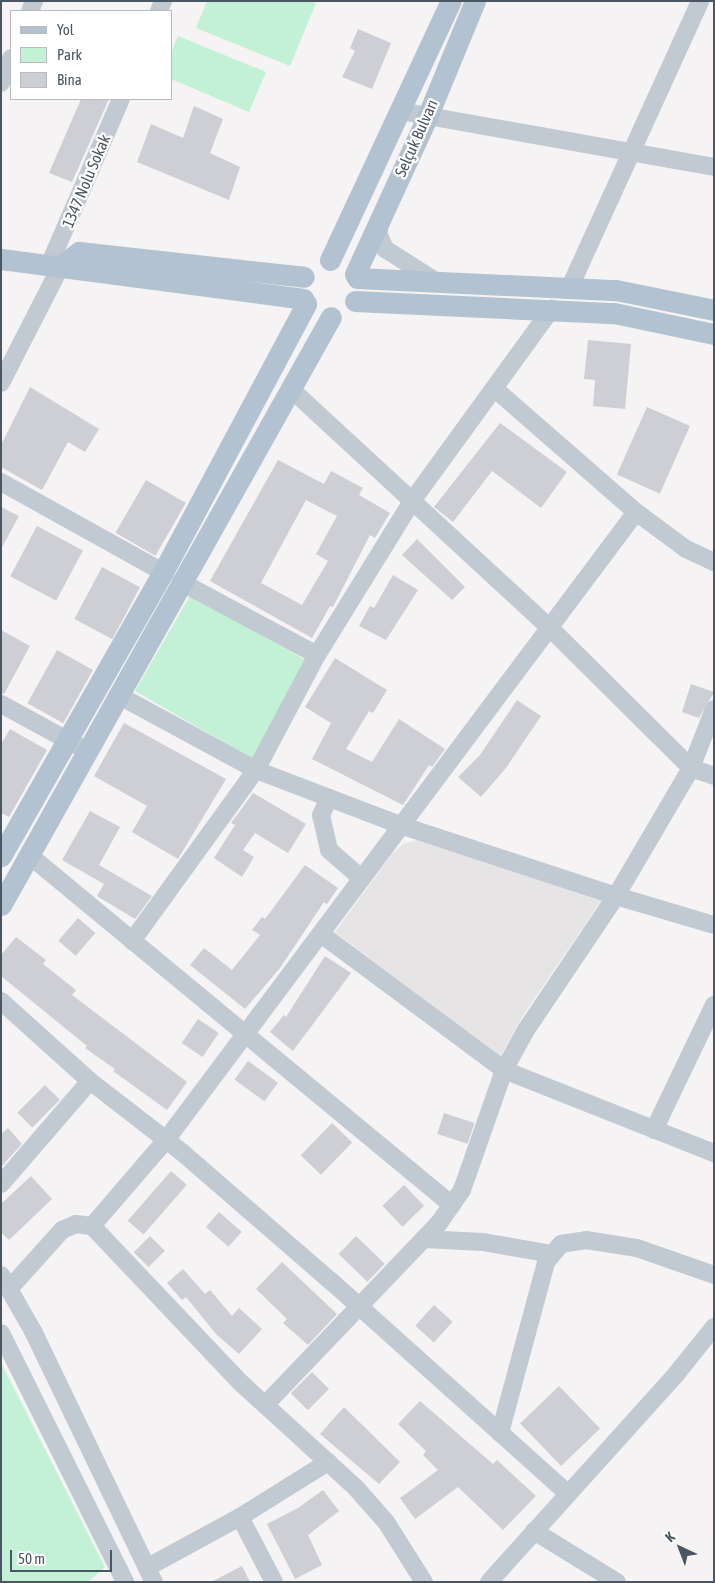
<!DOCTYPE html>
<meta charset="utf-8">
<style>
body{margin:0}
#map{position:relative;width:715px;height:1583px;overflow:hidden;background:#f5f3f3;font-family:"Asap Condensed",sans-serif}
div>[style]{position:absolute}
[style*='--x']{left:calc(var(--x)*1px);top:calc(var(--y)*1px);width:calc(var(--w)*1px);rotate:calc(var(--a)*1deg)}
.education>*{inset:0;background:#e6e4e5}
.green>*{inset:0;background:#c3f1d5;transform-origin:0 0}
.building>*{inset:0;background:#cdcfd5;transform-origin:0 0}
.minor>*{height:18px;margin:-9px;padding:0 9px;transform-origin:9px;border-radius:9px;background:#c1cad2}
.major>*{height:21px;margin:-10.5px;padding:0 10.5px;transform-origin:10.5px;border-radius:10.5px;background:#b3c2d1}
span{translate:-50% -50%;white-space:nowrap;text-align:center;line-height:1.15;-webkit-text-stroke:4.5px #fff;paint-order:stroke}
.street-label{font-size:16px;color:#4a5661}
.frame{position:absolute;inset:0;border:2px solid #4a5661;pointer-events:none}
.legend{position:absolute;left:10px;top:10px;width:162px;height:90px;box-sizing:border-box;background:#fff;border:1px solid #b7bbc0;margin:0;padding:6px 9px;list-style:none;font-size:15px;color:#4a5661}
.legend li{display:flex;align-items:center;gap:10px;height:25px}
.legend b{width:25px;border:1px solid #b7bbc0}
.north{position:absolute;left:655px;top:1523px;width:50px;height:50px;-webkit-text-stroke:4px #fff;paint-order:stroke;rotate:317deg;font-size:14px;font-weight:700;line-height:20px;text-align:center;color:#4a5661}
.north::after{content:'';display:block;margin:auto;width:18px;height:22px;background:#4a5661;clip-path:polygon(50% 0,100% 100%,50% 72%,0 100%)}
.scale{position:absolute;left:10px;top:1550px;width:102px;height:22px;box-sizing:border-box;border:2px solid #4a5661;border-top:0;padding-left:6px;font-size:15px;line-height:18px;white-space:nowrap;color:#4a5661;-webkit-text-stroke:4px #fff;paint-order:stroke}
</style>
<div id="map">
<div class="education">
<div style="clip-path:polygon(416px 840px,429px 841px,601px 901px,522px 1017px,500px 1057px,335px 932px,392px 854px,402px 845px)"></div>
</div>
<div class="green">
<div style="clip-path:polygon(207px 1px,311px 1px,316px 3px,290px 66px,196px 28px)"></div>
<div style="clip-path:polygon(178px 36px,266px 72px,249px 112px,171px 79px,171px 53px)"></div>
<div style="left:191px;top:594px;width:135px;height:112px;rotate:30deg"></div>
<div style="clip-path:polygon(1px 1363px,105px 1567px,88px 1582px,1px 1582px)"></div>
</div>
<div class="building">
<div style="clip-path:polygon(358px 29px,391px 43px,372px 89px,342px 77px,355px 51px,350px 48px)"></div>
<div style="clip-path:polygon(81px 99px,109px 99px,72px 182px,49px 173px)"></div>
<div style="clip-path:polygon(194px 106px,223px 119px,210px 153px,240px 167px,229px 200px,137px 162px,151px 124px,183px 138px)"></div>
<div style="clip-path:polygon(588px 340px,631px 344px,625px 409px,593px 406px,595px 380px,584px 379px)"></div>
<div style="clip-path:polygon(30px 387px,99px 429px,85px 452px,68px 442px,42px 490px,1px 467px,1px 445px)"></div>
<div style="left:647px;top:407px;width:47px;height:74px;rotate:24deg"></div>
<div style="clip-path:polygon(500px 423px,567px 472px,541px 508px,492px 471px,453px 522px,434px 507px)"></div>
<div style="clip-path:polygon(evenodd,278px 460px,324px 484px,331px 471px,363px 488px,359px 495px,390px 513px,375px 538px,370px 535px,333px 607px,330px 606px,312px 638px,210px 581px,278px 460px,306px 500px,337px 516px,316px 554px,328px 561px,302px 605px,261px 583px,306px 500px)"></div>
<div style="left:146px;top:480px;width:46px;height:61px;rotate:30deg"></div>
<div style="clip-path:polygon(1px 507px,19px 516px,1px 549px)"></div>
<div style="left:37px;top:526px;width:52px;height:57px;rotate:28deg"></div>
<div style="clip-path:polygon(417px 539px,465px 587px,452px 600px,402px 555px)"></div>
<div style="left:102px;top:567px;width:43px;height:59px;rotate:28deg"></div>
<div style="clip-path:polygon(393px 575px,418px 590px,386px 640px,359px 626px,370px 606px,374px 608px)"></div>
<div style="clip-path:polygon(1px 630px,30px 646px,4px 694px,1px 693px)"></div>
<div style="left:57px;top:650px;width:41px;height:61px;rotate:29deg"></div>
<div style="clip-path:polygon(335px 658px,387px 690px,373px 713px,369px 711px,346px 749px,372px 762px,399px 719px,445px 749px,432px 767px,429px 765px,403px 805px,312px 759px,331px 723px,305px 707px)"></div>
<div style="clip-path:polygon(691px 684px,714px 692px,699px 718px,682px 712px)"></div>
<div style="clip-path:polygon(517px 700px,541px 716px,506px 768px,481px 797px,458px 777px,480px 755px)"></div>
<div style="clip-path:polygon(124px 723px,226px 779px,178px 859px,132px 832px,147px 806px,94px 776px)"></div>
<div style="clip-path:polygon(10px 729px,47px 750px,9px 817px,1px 813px,1px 744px)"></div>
<div style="clip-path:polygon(253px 793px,306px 824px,288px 853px,255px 833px,243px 850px,254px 857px,242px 877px,214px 858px,235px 825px,231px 823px)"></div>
<div style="clip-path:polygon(90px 811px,120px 827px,99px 865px,152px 896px,135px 919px,97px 896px,104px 884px,62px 860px)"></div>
<div style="clip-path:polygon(305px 865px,338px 888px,327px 904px,324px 902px,280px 968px,245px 1009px,190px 965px,204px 948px,232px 970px,260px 935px,252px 930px,262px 917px,265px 919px)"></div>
<div style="left:78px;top:918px;width:23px;height:30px;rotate:41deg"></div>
<div style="clip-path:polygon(16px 937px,46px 960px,43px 964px,76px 990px,72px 995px,187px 1082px,167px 1110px,113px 1071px,115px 1069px,85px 1048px,87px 1046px,1px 976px,1px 955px)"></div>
<div style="clip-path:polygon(325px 956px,351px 973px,293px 1051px,270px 1032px,284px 1015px,286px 1017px)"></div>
<div style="left:198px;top:1019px;width:25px;height:29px;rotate:34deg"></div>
<div style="left:248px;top:1061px;width:37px;height:23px;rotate:36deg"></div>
<div style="left:45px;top:1085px;width:21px;height:39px;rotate:45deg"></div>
<div style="left:444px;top:1113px;width:32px;height:22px;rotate:18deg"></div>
<div style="left:332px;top:1123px;width:28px;height:45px;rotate:44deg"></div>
<div style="clip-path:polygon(8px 1128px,22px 1144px,1px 1167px,1px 1134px)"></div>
<div style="left:171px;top:1171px;width:21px;height:66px;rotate:41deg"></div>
<div style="clip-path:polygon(31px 1176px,52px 1199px,9px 1240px,1px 1232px,1px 1204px)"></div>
<div style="left:404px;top:1185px;width:29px;height:30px;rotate:46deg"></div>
<div style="left:219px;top:1212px;width:30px;height:20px;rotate:41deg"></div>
<div style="left:150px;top:1236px;width:21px;height:23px;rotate:45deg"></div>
<div style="left:356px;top:1236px;width:40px;height:25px;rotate:44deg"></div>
<div style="clip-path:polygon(282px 1262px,337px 1314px,308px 1345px,283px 1323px,287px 1319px,256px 1289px)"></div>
<div style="clip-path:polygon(183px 1269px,205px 1294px,210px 1290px,232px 1316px,239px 1308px,262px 1329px,239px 1354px,216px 1334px,186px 1297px,182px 1300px,167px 1283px)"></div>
<div style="left:434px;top:1305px;width:25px;height:28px;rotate:42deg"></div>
<div style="left:312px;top:1372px;width:24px;height:30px;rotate:45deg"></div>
<div style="left:559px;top:1386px;width:59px;height:54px;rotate:46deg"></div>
<div style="clip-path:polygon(420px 1401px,493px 1464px,497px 1460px,536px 1496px,503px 1530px,458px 1487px,415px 1519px,400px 1498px,438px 1470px,423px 1455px,426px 1451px,398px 1424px)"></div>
<div style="clip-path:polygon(344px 1407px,400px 1462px,379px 1484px,320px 1434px)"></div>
<div style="clip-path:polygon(323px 1490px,339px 1511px,308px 1535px,322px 1565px,295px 1579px,267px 1524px,298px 1508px)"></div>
<div style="clip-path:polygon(242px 1566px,250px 1582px,211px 1582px)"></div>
</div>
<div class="minor">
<div style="--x:30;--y:11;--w:11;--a:-68"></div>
<div style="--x:159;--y:11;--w:11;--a:-68"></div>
<div style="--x:1;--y:83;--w:27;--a:-68"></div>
<div style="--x:400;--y:111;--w:319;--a:10.1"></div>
<div style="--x:379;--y:220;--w:15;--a:90"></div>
<div style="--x:379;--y:235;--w:15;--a:67"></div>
<div style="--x:385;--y:249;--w:58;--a:32.3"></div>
<div style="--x:50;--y:263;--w:179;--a:-66.6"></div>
<div style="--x:569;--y:289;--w:316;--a:-65.5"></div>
<div style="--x:1;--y:383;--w:131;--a:-62.9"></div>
<div style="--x:495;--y:389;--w:187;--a:41.1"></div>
<div style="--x:636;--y:512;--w:62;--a:36.5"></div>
<div style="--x:686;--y:549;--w:31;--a:25"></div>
<div style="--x:292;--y:390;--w:351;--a:42.7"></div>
<div style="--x:550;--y:628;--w:199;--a:44.8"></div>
<div style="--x:691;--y:768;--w:24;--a:19"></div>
<div style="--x:1;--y:482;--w:185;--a:29.1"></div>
<div style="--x:181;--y:582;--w:154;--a:28.2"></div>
<div style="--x:118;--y:695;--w:157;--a:28.5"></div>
<div style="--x:256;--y:770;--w:154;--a:20.9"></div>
<div style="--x:400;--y:825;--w:227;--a:18.2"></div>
<div style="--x:616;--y:896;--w:102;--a:16.5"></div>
<div style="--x:1;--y:704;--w:88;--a:28.6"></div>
<div style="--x:329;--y:798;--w:19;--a:115"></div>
<div style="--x:321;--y:815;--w:36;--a:77"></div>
<div style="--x:329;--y:850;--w:43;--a:41.2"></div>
<div style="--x:29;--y:855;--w:549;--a:39.61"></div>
<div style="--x:321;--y:934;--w:228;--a:36.6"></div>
<div style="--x:504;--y:1070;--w:226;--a:21.6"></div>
<div style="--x:132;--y:941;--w:211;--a:-54.1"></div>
<div style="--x:256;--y:770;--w:130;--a:-62.1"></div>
<div style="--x:317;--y:655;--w:181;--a:-58.3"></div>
<div style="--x:412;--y:501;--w:238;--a:-54"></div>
<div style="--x:1;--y:1001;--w:120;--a:42"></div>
<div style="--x:90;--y:1081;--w:119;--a:37.8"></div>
<div style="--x:184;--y:1154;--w:196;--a:40.9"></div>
<div style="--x:332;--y:1282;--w:317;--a:41.9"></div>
<div style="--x:654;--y:1130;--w:139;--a:-64.4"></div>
<div style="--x:1;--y:1184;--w:136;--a:-49.2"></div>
<div style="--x:92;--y:1226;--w:113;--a:-49.3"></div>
<div style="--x:166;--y:1140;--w:784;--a:-53.19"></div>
<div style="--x:424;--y:1239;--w:59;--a:2.9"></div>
<div style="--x:483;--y:1242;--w:69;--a:10"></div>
<div style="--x:1;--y:1275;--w:64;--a:60.3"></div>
<div style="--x:33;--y:1331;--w:279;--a:64.3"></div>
<div style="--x:10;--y:1288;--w:78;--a:-48.1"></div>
<div style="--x:62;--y:1230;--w:15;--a:-23"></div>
<div style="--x:76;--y:1224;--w:16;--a:7"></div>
<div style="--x:92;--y:1226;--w:216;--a:46.5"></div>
<div style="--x:241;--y:1383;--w:156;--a:42.4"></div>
<div style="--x:356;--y:1488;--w:45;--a:48.6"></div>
<div style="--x:386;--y:1522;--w:71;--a:57.7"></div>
<div style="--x:1;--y:1333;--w:278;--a:63.5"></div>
<div style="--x:265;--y:1405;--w:252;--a:-46.3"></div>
<div style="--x:439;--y:1223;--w:40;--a:-55.1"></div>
<div style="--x:462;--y:1190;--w:127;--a:-70.7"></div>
<div style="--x:504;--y:1070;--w:46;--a:-61.2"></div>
<div style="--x:526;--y:1030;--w:161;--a:-56.1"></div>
<div style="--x:616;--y:896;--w:148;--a:-59.6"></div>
<div style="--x:691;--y:768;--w:63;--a:-68.7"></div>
<div style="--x:500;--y:1433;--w:177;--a:-74.9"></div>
<div style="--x:546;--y:1262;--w:23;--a:-50"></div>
<div style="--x:561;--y:1244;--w:25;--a:-9"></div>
<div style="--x:586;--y:1240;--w:52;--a:8.9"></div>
<div style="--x:637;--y:1248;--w:82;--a:19.3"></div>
<div style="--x:240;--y:1517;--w:73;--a:62.4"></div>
<div style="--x:534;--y:1531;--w:97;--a:31.6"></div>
<div style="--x:148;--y:1567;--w:105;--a:-28.5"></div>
<div style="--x:240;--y:1517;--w:104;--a:-32"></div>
<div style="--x:489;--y:1582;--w:281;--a:-48"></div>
<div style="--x:677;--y:1373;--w:59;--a:-51.2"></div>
</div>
<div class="major">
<div style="--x:1;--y:259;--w:305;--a:7.5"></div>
<div style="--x:330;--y:260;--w:286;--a:-65"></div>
<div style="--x:61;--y:266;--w:23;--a:-38"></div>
<div style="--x:79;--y:252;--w:226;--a:6.3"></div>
<div style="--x:355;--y:274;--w:175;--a:-65.3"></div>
<div style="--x:428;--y:115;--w:123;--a:-67.6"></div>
<div style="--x:357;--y:278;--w:259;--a:2.7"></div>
<div style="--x:616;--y:290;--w:100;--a:11.5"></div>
<div style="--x:355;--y:301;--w:259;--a:2.7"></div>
<div style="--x:614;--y:313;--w:102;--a:11.9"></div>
<div style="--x:1;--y:856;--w:327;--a:-60.3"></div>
<div style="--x:163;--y:572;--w:304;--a:-61.9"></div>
<div style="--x:1;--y:905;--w:674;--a:-60.7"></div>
</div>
<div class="street-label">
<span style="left:416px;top:138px;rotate:-66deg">Selçuk Bulvarı</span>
<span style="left:86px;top:181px;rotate:-67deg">1347 Nolu Sokak</span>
</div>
<div class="frame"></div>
<ul class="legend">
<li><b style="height:6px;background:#b3c2d1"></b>Yol</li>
<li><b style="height:14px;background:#c3f1d5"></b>Park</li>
<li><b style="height:14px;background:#cdcfd5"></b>Bina</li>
</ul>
<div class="north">K</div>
<div class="scale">50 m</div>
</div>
